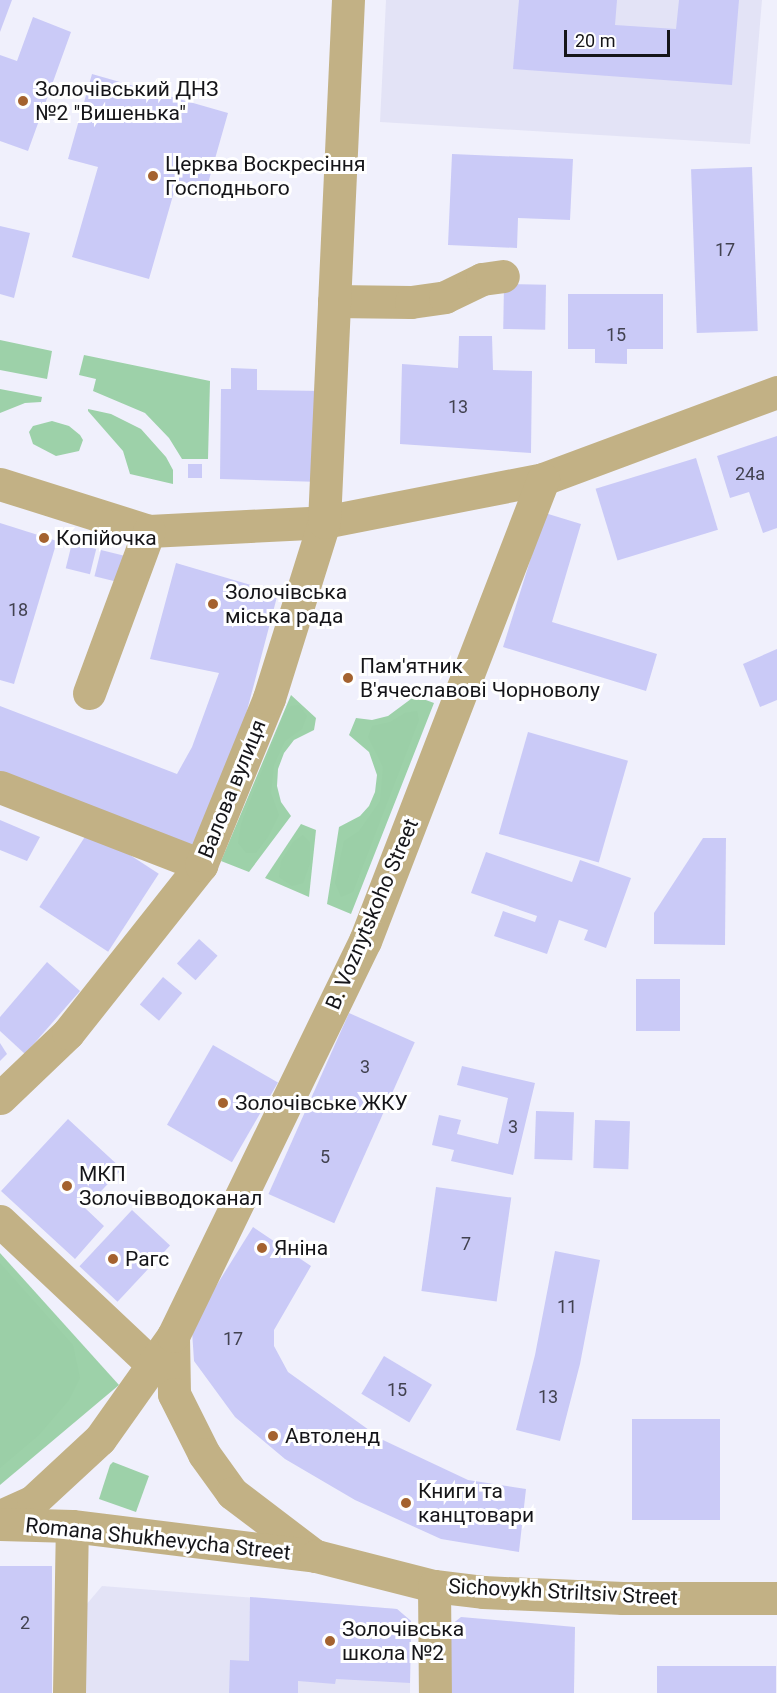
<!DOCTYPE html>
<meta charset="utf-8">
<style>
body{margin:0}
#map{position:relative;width:777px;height:1693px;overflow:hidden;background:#f0f0fc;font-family:Roboto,sans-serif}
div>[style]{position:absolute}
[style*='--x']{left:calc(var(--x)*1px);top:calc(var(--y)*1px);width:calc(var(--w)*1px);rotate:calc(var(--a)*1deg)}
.built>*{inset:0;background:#e3e3f6}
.green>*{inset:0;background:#9dd1a9}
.forest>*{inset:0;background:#9bcfa7}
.building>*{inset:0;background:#cacaf7;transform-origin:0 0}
.minor>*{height:33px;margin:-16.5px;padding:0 16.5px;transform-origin:16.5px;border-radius:16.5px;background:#c2b185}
.dots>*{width:16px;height:16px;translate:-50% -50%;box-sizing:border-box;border:3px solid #fff;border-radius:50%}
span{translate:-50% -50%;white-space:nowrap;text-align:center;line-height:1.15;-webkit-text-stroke:6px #fff;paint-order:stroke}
.number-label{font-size:18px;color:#424250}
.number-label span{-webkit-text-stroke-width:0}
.poi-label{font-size:21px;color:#151519}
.left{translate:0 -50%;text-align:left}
.street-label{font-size:21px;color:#151519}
.scale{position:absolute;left:564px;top:30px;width:106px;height:27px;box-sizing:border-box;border:3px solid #151519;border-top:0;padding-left:8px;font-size:18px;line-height:21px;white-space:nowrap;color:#151519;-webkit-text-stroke:4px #fff;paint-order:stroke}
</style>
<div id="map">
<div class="built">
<div style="clip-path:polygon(386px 0,762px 0,750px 144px,380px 122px)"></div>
<div style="clip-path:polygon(102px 1586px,397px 1609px,411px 1621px,410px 1693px,85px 1693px,86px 1605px)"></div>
</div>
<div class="green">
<div style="clip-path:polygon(0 340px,52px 351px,47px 379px,0 370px)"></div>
<div style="clip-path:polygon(84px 355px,210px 381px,208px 459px,182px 459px,169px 438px,145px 413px,93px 391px,96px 379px,79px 375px)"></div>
<div style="clip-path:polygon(0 389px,42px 397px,41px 402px,25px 403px,0 413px)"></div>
<div style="clip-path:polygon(88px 409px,111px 414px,141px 429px,166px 457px,173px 470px,173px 484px,130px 474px,123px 451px,88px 411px)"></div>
<div style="clip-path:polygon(52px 421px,69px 426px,80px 435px,83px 440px,79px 451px,56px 456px,33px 444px,29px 432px,33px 426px)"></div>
<div style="clip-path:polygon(291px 695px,316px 718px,314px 730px,294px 740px,284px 753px,278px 769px,277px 786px,281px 802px,291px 816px,249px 872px,221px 861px)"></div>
<div style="clip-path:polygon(415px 696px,434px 703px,351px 914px,327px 904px,339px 827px,360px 816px,369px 806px,375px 792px,377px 775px,369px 752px,349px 735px,356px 718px,372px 720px,388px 716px)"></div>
<div style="clip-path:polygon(301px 824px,316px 830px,309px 897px,265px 878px)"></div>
<div style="clip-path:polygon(0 1253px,119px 1385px,0 1485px)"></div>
<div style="clip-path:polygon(113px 1462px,149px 1476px,136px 1512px,99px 1499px,110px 1465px)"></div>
</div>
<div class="forest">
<div style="clip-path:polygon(299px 705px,307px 716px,302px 729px,285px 741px,274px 765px,271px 793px,279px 815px,268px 837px,256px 853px,246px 853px,238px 843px,241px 824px,285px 712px,291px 706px)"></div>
<div style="clip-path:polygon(417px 711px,419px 720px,353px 892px,341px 897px,335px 883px,344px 841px,359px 831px,380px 801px,383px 767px,368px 737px,372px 726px,390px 722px,405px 713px)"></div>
<div style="clip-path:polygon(303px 835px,310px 842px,310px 864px,303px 883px,292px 886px,279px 877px,281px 861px,293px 842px)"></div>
<div style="clip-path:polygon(0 1263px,73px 1345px,80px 1378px,69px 1400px,39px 1435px,0 1468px)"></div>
</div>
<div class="building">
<div style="clip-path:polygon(0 0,12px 0,0 32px)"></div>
<div style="clip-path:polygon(519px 0,617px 0,615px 25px,676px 29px,679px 0,739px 0,732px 85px,513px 69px)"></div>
<div style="clip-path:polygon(33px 17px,71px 32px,28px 151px,0 141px,0 55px,17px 61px)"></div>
<div style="clip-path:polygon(92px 74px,228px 113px,205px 194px,176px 185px,149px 279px,72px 257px,98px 167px,68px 159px)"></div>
<div style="clip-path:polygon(452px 154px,573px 159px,570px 220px,518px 218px,517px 248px,448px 245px)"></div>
<div style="left:752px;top:167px;width:164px;height:61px;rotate:88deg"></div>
<div style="clip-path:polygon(0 226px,30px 233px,14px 298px,0 294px)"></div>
<div style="left:504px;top:284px;width:42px;height:45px;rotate:1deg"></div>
<div style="clip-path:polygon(568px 294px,663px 294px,663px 349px,627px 349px,627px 364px,595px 363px,595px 349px,568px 349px)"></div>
<div style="clip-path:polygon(459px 336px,492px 336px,493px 370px,532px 371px,531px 453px,400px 444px,402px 364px,458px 368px)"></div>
<div style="clip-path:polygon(231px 368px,257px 369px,257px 390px,323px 391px,321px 482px,220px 479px,221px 389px,231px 389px)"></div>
<div style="clip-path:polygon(777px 436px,777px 528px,763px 533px,749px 492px,730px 498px,717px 456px)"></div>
<div style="left:696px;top:458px;width:75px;height:105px;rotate:73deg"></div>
<div style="left:188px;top:464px;width:14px;height:14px"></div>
<div style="clip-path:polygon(545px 513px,581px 524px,552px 622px,657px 654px,646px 691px,503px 647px)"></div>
<div style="clip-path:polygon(0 523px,57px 541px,14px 684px,0 680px)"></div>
<div style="left:72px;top:543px;width:25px;height:26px;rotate:14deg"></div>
<div style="left:101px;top:550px;width:25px;height:27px;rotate:14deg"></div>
<div style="clip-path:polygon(176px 563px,278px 593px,235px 756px,197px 853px,0 779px,0 706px,177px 774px,192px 747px,219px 673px,150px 659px)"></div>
<div style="clip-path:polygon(777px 649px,777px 700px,760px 707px,743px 664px)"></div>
<div style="left:528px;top:732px;width:104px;height:106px;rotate:16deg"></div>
<div style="clip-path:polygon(0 820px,40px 837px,27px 861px,0 850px)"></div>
<div style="left:90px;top:829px;width:82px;height:93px;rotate:33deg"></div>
<div style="clip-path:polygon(703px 838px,726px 838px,725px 945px,654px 944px,654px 913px)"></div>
<div style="clip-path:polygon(486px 852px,572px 882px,580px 860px,631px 878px,606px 948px,584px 940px,588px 930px,559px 920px,547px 954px,494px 936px,503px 911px,535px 922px,537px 916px,471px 893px)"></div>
<div style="left:199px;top:939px;width:25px;height:33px;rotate:42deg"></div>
<div style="clip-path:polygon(47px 962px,80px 991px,25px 1054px,0 1031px,0 1017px)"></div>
<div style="left:163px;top:977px;width:25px;height:36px;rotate:40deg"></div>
<div style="left:636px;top:979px;width:44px;height:52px"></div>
<div style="left:349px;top:1013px;width:72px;height:198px;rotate:24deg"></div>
<div style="clip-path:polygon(0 1043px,7px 1054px,0 1061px)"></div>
<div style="left:213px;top:1045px;width:75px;height:92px;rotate:30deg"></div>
<div style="clip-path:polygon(462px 1066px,535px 1083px,513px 1175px,451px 1161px,454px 1150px,432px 1145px,439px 1115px,461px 1120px,457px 1134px,498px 1144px,508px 1098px,457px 1085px)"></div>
<div style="left:536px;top:1111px;width:38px;height:48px;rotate:2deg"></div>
<div style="clip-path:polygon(68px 1119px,122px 1169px,85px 1208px,104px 1226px,75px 1259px,1px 1191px)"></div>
<div style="left:595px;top:1120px;width:35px;height:48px;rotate:2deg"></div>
<div style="left:436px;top:1187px;width:76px;height:105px;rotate:8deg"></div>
<div style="left:132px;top:1210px;width:52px;height:77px;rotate:43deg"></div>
<div style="clip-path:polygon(253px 1227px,311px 1266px,274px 1330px,274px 1346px,288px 1372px,383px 1440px,468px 1480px,526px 1489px,519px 1552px,441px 1539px,355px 1500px,285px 1459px,235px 1417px,194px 1361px,192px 1331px,213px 1291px)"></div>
<div style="clip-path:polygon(555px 1251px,600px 1260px,580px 1364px,560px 1441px,516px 1430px,535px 1355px)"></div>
<div style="left:384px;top:1356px;width:56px;height:44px;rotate:31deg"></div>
<div style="left:632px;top:1419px;width:88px;height:101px"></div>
<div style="left:0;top:1566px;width:52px;height:127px"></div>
<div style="clip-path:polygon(250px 1597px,397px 1609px,411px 1621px,410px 1683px,336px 1679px,335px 1684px,298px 1681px,298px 1693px,229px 1693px,230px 1660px,249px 1661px)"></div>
<div style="clip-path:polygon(461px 1617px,575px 1627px,574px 1693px,451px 1693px,451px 1625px)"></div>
<div style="left:657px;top:1666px;width:119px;height:27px"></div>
</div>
<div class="minor">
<div style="--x:334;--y:301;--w:77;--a:0.7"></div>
<div style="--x:411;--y:302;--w:34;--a:-8"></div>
<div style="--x:445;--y:297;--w:41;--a:-25.9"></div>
<div style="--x:482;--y:279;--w:21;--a:-8"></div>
<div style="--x:0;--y:484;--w:156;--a:17.5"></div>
<div style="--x:149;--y:531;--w:175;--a:-2.9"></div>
<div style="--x:324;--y:522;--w:223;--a:-11.1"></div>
<div style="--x:543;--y:479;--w:250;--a:-20.4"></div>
<div style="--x:89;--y:693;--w:173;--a:-69.7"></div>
<div style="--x:0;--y:787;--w:216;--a:21.2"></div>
<div style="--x:0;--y:1098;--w:94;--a:-43.7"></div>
<div style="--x:68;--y:1033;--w:214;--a:-51.6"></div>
<div style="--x:201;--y:865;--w:180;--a:-67.8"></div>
<div style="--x:269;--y:698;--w:184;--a:-72.6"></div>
<div style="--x:324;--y:522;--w:523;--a:-87.37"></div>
<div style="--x:0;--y:1221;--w:210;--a:43.3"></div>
<div style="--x:173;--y:1336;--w:58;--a:89"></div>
<div style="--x:174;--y:1394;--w:67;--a:63.4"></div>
<div style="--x:204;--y:1454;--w:48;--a:54.3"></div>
<div style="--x:232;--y:1493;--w:104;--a:37.2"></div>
<div style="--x:0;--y:1516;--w:36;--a:-24"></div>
<div style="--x:33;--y:1501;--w:91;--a:-42.8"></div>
<div style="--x:100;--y:1439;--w:126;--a:-54.7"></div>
<div style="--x:173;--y:1336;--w:439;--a:-64.1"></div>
<div style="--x:365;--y:941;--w:495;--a:-68.9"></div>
<div style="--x:0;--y:1524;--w:72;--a:1.6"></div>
<div style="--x:72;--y:1526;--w:246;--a:7"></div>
<div style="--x:316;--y:1556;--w:122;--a:14.3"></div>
<div style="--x:434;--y:1586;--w:49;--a:7"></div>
<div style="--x:483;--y:1592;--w:140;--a:2.5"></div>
<div style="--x:623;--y:1598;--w:154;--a:0"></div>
<div style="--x:434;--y:1586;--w:107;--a:89.5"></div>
<div style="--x:69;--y:1693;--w:167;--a:-89"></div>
</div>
<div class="dots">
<div style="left:23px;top:101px;background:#a4622f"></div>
<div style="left:153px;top:176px;background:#a4622f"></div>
<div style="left:44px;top:538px;background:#a4622f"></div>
<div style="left:213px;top:604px;background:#a4622f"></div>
<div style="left:348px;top:678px;background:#a4622f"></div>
<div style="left:223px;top:1103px;background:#a4622f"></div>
<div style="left:67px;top:1186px;background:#a4622f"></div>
<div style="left:262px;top:1248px;background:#a4622f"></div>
<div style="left:113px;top:1259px;background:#a4622f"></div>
<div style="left:273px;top:1436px;background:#a4622f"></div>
<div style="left:406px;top:1503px;background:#a4622f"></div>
<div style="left:330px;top:1641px;background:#a4622f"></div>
</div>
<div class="number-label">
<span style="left:725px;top:250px">17</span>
<span style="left:616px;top:335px">15</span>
<span style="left:458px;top:407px">13</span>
<span style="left:750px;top:474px">24а</span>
<span style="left:18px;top:610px">18</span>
<span style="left:365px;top:1067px">3</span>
<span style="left:513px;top:1127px">3</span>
<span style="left:325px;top:1157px">5</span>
<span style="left:466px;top:1244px">7</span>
<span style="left:567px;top:1307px">11</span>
<span style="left:233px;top:1339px">17</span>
<span style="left:397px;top:1390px">15</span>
<span style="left:548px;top:1397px">13</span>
<span style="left:25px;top:1623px">2</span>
</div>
<div class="poi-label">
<span class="left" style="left:35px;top:101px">Золочівський ДНЗ<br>№2 "Вишенька"</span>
<span class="left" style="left:165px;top:176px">Церква Воскресіння<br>Господнього</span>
<span class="left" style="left:56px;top:538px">Копійочка</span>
<span class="left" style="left:225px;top:604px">Золочівська<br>міська рада</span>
<span class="left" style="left:360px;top:678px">Пам'ятник<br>В'ячеславові Чорноволу</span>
<span class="left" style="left:235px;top:1103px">Золочівське ЖКУ</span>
<span class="left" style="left:79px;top:1186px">МКП<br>Золочівводоканал</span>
<span class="left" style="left:274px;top:1248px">Яніна</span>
<span class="left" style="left:125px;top:1259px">Рагс</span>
<span class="left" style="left:285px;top:1436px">Автоленд</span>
<span class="left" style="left:418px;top:1503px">Книги та<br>канцтовари</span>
<span class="left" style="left:342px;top:1641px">Золочівська<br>школа №2</span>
</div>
<div class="street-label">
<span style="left:232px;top:789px;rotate:-68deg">Валова вулиця</span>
<span style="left:372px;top:914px;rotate:-67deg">B. Voznytskoho Street</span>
<span style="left:158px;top:1539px;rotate:6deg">Romana Shukhevycha Street</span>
<span style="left:563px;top:1592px;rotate:3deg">Sichovykh Striltsiv Street</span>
</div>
<div class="scale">20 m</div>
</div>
